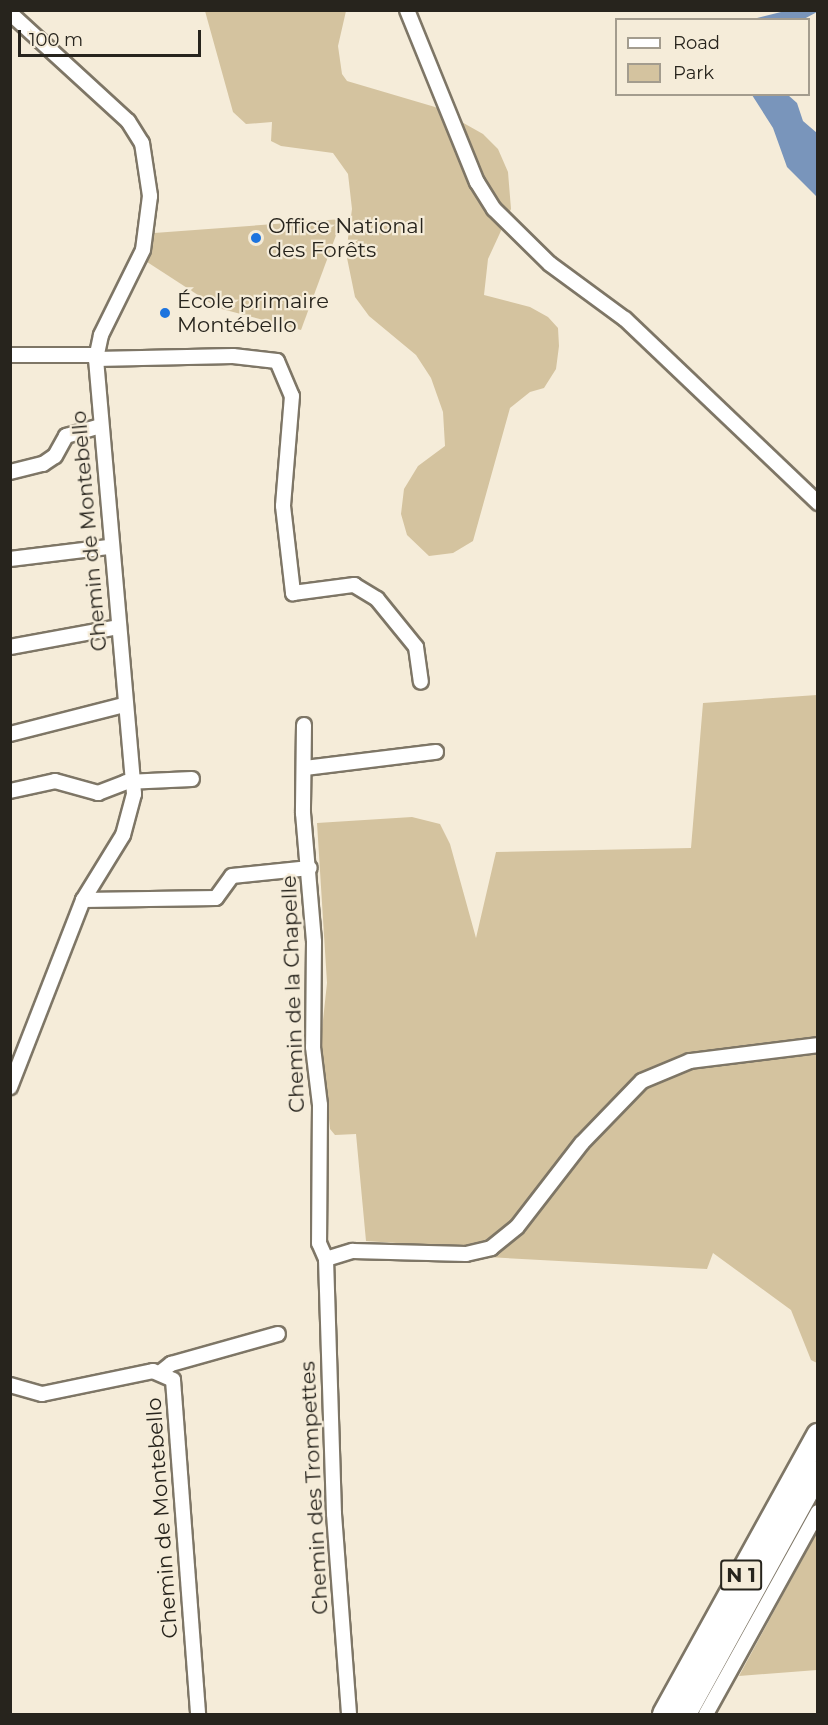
<!DOCTYPE html>
<meta charset="utf-8">
<style>
body{margin:0}
#map{position:relative;width:828px;height:1725px;overflow:hidden;background:#f5ecd9;font-family:Montserrat,sans-serif}
div>[style]{position:absolute}
[style*='--x']{left:calc(var(--x)*1px);top:calc(var(--y)*1px);width:calc(var(--w)*1px);rotate:calc(var(--a)*1deg)}
.green>*{inset:0;background:#d4c39f}
.water>*{inset:0;background:#7995bb}
.roads{filter:drop-shadow(2px 0 #7e7666) drop-shadow(-2px 0 #7e7666) drop-shadow(0 2px #7e7666) drop-shadow(0 -2px #7e7666)}
.minor>*{height:14px;margin:-7px;padding:0 7px;transform-origin:7px;border-radius:7px;background:#fff}
.trunk>*{height:22px;margin:-11px;padding:0 11px;transform-origin:11px;border-radius:11px;background:#fff}
.dots>*{width:16px;height:16px;translate:-50% -50%;box-sizing:border-box;border:3px solid #f5ecd9;border-radius:50%}
span{translate:-50% -50%;white-space:nowrap;text-align:center;line-height:1.15;-webkit-text-stroke:4.5px #f5ecd9;paint-order:stroke}
.shield-label span{padding:2px 4px;background:#f5ecd9;border:2px solid;border-radius:4px;-webkit-text-stroke-width:0}
.shield-label{font-size:20px;color:#27241d;font-weight:700}
.poi-label{font-size:21px;color:#27241d}
.left{translate:0 -50%;text-align:left}
.street-label{font-size:21px;color:#27241d}
.frame{position:absolute;inset:0;border:12px solid #27241d;pointer-events:none}
.legend{position:absolute;left:615px;top:18px;width:195px;height:78px;box-sizing:border-box;background:#f5ecd9;border:2px solid #a39c8e;margin:0;padding:8px 10px;list-style:none;font-size:18px;color:#27241d}
.legend li{display:flex;align-items:center;gap:12px;height:30px}
.legend b{width:30px;border:2px solid #a39c8e}
.scale{position:absolute;left:18px;top:30px;width:183px;height:27px;box-sizing:border-box;border:3px solid #27241d;border-top:0;padding-left:8px;font-size:18px;line-height:21px;white-space:nowrap;color:#27241d;-webkit-text-stroke:4px #f5ecd9;paint-order:stroke}
</style>
<div id="map">
<div class="green">
<div style="clip-path:polygon(205px 11px,346px 11px,338px 46px,342px 74px,347px 81px,435px 107px,483px 134px,498px 149px,508px 172px,511px 209px,488px 259px,484px 295px,530px 307px,548px 317px,558px 328px,559px 346px,556px 369px,544px 388px,530px 392px,510px 408px,473px 541px,453px 553px,429px 556px,407px 535px,401px 514px,404px 489px,418px 466px,445px 446px,443px 412px,431px 378px,416px 355px,369px 316px,355px 297px,346px 253px,352px 209px,348px 174px,333px 153px,281px 146px,271px 141px,272px 122px,246px 124px,233px 112px)"></div>
<div style="clip-path:polygon(342px 219px,301px 330px,218px 308px,144px 260px,154px 233px)"></div>
<div style="clip-path:polygon(817px 695px,817px 1363px,811px 1360px,791px 1310px,713px 1253px,707px 1269px,487px 1257px,515px 1240px,590px 1142px,583px 1132px,499px 1236px,472px 1248px,366px 1241px,356px 1134px,335px 1135px,330px 1129px,321px 1039px,327px 983px,317px 823px,412px 817px,440px 824px,450px 844px,476px 938px,496px 852px,691px 848px,703px 703px)"></div>
<div style="clip-path:polygon(817px 1532px,817px 1670px,739px 1676px)"></div>
</div>
<div class="water">
<div style="clip-path:polygon(789px 10px,817px 12px,804px 19px,753px 19px)"></div>
<div style="clip-path:polygon(752px 95px,788px 95px,797px 103px,803px 121px,817px 133px,817px 197px,787px 167px,773px 128px)"></div>
</div>
<div class="roads">
<div class="minor">
<div style="--x:407;--y:10;--w:186;--a:67.9"></div>
<div style="--x:477;--y:182;--w:32;--a:58"></div>
<div style="--x:494;--y:209;--w:78;--a:44.5"></div>
<div style="--x:550;--y:264;--w:93;--a:36.3"></div>
<div style="--x:625;--y:319;--w:267;--a:43.6"></div>
<div style="--x:10;--y:13;--w:160;--a:42.5"></div>
<div style="--x:128;--y:121;--w:26;--a:58"></div>
<div style="--x:142;--y:143;--w:54;--a:81.4"></div>
<div style="--x:150;--y:196;--w:54;--a:97.4"></div>
<div style="--x:143;--y:250;--w:95;--a:116.3"></div>
<div style="--x:101;--y:335;--w:25;--a:102"></div>
<div style="--x:96;--y:359;--w:437;--a:85"></div>
<div style="--x:134;--y:794;--w:42;--a:105"></div>
<div style="--x:123;--y:835;--w:76;--a:121.6"></div>
<div style="--x:83;--y:900;--w:201;--a:111.3"></div>
<div style="--x:10;--y:355;--w:86;--a:0"></div>
<div style="--x:96;--y:359;--w:137;--a:-1.3"></div>
<div style="--x:233;--y:356;--w:44;--a:6.5"></div>
<div style="--x:277;--y:361;--w:38;--a:67"></div>
<div style="--x:292;--y:396;--w:110;--a:94.7"></div>
<div style="--x:283;--y:506;--w:88;--a:83.4"></div>
<div style="--x:293;--y:593;--w:62;--a:-7.5"></div>
<div style="--x:354;--y:585;--w:27;--a:31"></div>
<div style="--x:377;--y:599;--w:62;--a:50.9"></div>
<div style="--x:416;--y:647;--w:35;--a:82"></div>
<div style="--x:10;--y:472;--w:34;--a:-14"></div>
<div style="--x:43;--y:464;--w:14;--a:-34"></div>
<div style="--x:55;--y:456;--w:23;--a:-61"></div>
<div style="--x:66;--y:436;--w:35;--a:-16"></div>
<div style="--x:10;--y:559;--w:99;--a:-7"></div>
<div style="--x:10;--y:647;--w:111;--a:-10.4"></div>
<div style="--x:304;--y:725;--w:88;--a:90.7"></div>
<div style="--x:303;--y:813;--w:129;--a:85.1"></div>
<div style="--x:314;--y:942;--w:105;--a:90.5"></div>
<div style="--x:313;--y:1047;--w:58;--a:83.1"></div>
<div style="--x:320;--y:1105;--w:138;--a:90.4"></div>
<div style="--x:319;--y:1243;--w:17;--a:66"></div>
<div style="--x:10;--y:734;--w:118;--a:-14.3"></div>
<div style="--x:305;--y:768;--w:132;--a:-7"></div>
<div style="--x:10;--y:791;--w:46;--a:-12.5"></div>
<div style="--x:55;--y:781;--w:45;--a:15.6"></div>
<div style="--x:98;--y:793;--w:30;--a:-21"></div>
<div style="--x:126;--y:782;--w:66;--a:-2.6"></div>
<div style="--x:83;--y:900;--w:133;--a:-0.9"></div>
<div style="--x:216;--y:898;--w:27;--a:-54"></div>
<div style="--x:232;--y:876;--w:78;--a:-5.9"></div>
<div style="--x:326;--y:1259;--w:28;--a:-17"></div>
<div style="--x:353;--y:1251;--w:113;--a:1.5"></div>
<div style="--x:466;--y:1254;--w:26;--a:-13"></div>
<div style="--x:491;--y:1248;--w:33;--a:-39"></div>
<div style="--x:517;--y:1227;--w:106;--a:-52.3"></div>
<div style="--x:582;--y:1143;--w:86;--a:-45.9"></div>
<div style="--x:642;--y:1081;--w:52;--a:-22.6"></div>
<div style="--x:690;--y:1061;--w:129;--a:-7.1"></div>
<div style="--x:326;--y:1259;--w:255;--a:88.2"></div>
<div style="--x:334;--y:1514;--w:201;--a:85.7"></div>
<div style="--x:161;--y:1372;--w:13;--a:-39"></div>
<div style="--x:171;--y:1364;--w:111;--a:-15.7"></div>
<div style="--x:10;--y:1385;--w:33;--a:16"></div>
<div style="--x:42;--y:1394;--w:113;--a:-11.7"></div>
<div style="--x:153;--y:1371;--w:22;--a:24"></div>
<div style="--x:173;--y:1380;--w:335;--a:85.7"></div>
<div style="--x:706;--y:1714;--w:231;--a:-61"></div>
</div>
<div class="trunk">
<div style="--x:664;--y:1714;--w:319;--a:-61.1"></div>
<div style="--x:685;--y:1714;--w:276;--a:-61.2"></div>
</div>
</div>
<div class="dots">
<div style="left:256px;top:238px;background:#1d74de"></div>
<div style="left:165px;top:313px;background:#1d74de"></div>
</div>
<div class="shield-label">
<span style="left:741px;top:1575px">N 1</span>
</div>
<div class="poi-label">
<span class="left" style="left:268px;top:238px">Office National<br>des Forêts</span>
<span class="left" style="left:177px;top:313px">École primaire<br>Montébello</span>
</div>
<div class="street-label">
<span style="left:89px;top:531px;rotate:-95deg">Chemin de Montebello</span>
<span style="left:293px;top:994px;rotate:-92deg">Chemin de la Chapelle</span>
<span style="left:314px;top:1488px;rotate:-93deg">Chemin des Trompettes</span>
<span style="left:162px;top:1518px;rotate:-94deg">Chemin de Montebello</span>
</div>
<div class="frame"></div>
<ul class="legend">
<li><b style="height:8px;background:#fff"></b>Road</li>
<li><b style="height:16px;background:#d4c39f"></b>Park</li>
</ul>
<div class="scale">100 m</div>
</div>
